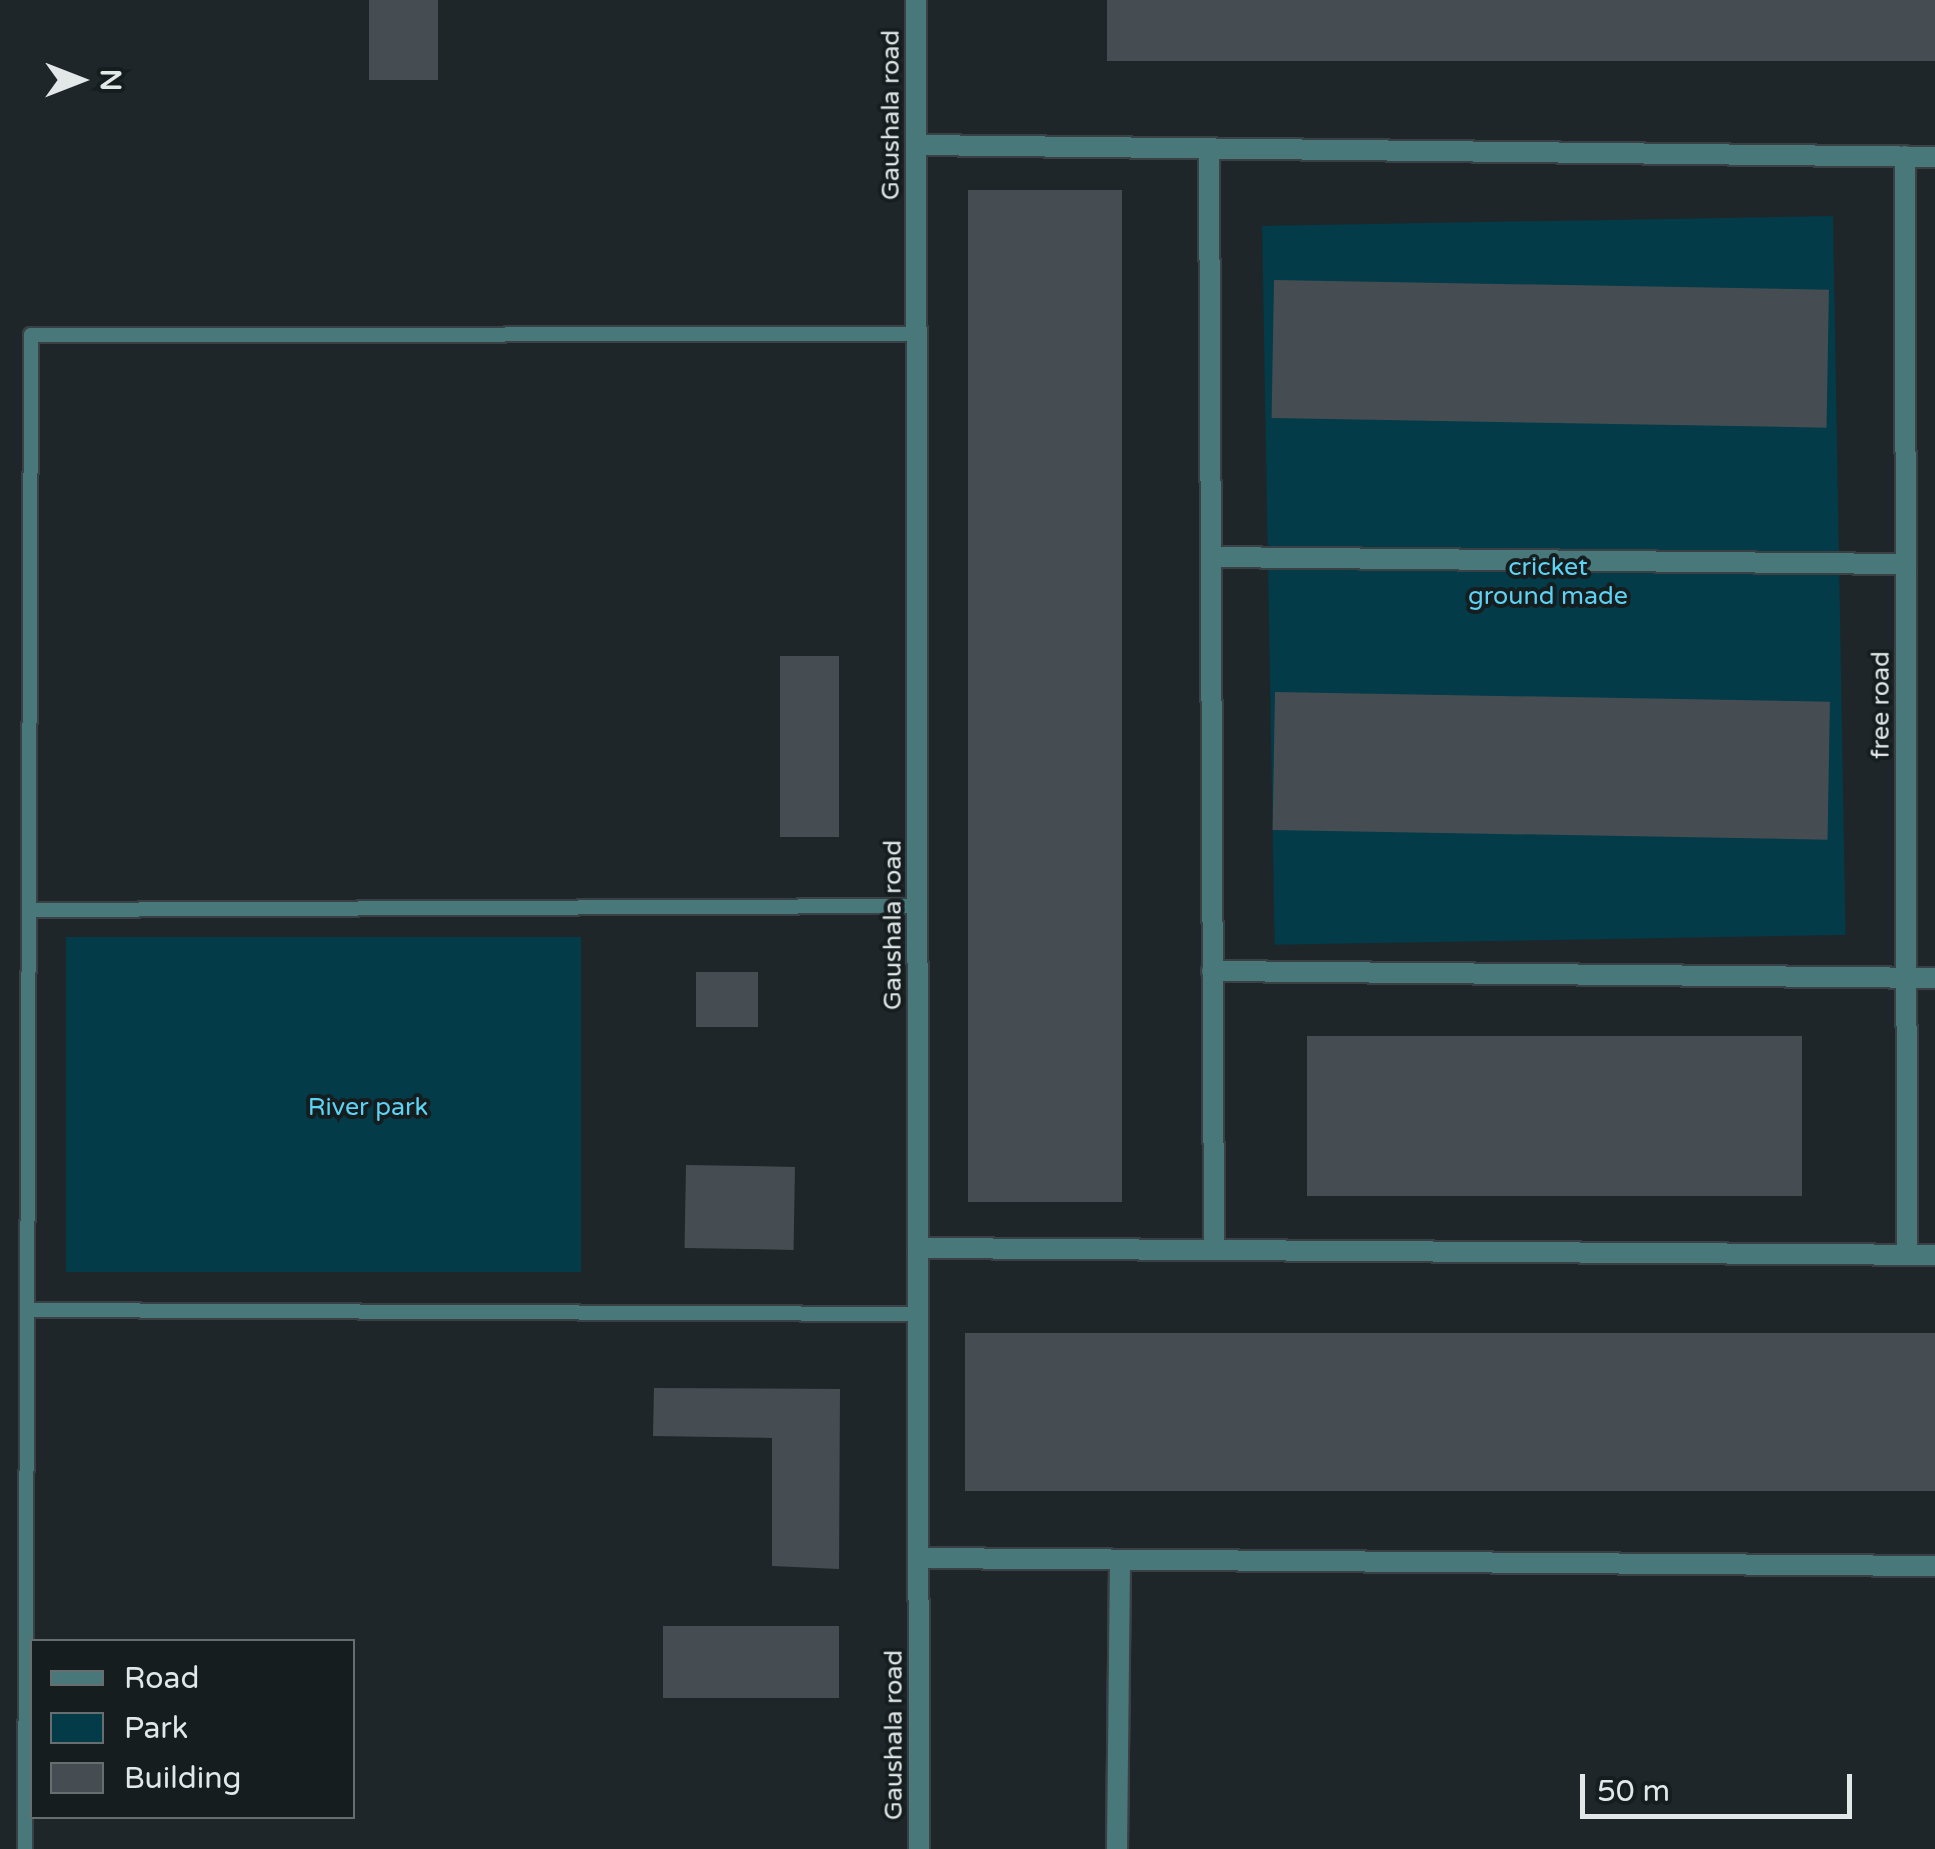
<!DOCTYPE html>
<style>
body{margin:0}
#map{position:relative;width:1935px;height:1849px;overflow:hidden;background:#1f2629;font-family:"Varela Round",sans-serif}
div>[style]{position:absolute}
[style*='--x']{left:calc(var(--x)*1px);top:calc(var(--y)*1px);width:calc(var(--w)*1px);rotate:calc(var(--a)*1deg)}
.green>*{inset:0;background:#033b48;transform-origin:0 0}
.building>*{inset:0;background:#464d52;transform-origin:0 0}
.roads{filter:drop-shadow(2px 0 #3a4144) drop-shadow(-2px 0 #3a4144) drop-shadow(0 2px #3a4144) drop-shadow(0 -2px #3a4144)}
.service>*{height:14px;margin:-7px;padding:0 7px;transform-origin:7px;border-radius:7px;background:#49787b}
.minor>*{height:20px;margin:-10px;padding:0 10px;transform-origin:10px;border-radius:10px;background:#49787b}
span{translate:-50% -50%;white-space:nowrap;text-align:center;line-height:1.15;-webkit-text-stroke:8px #151d1f;paint-order:stroke}
.street-label{font-size:25px;color:#e2e7e8}
.park-label{font-size:25px;color:#5cd3f4}
.legend{position:absolute;left:30px;top:1639px;width:325px;height:180px;box-sizing:border-box;background:#151d1f;border:2px solid #676e6f;margin:0;padding:12px 18px;list-style:none;font-size:30px;color:#e2e7e8}
.legend li{display:flex;align-items:center;gap:20px;height:50px}
.legend b{width:50px;border:2px solid #676e6f}
.north{position:absolute;left:30px;top:30px;width:100px;height:100px;-webkit-text-stroke:8px #151d1f;paint-order:stroke;rotate:90deg;font-size:28px;font-weight:700;line-height:40px;text-align:center;color:#e2e7e8}
.north::after{content:'';display:block;margin:auto;width:35px;height:45px;background:#e2e7e8;clip-path:polygon(50% 0,100% 100%,50% 72%,0 100%)}
.scale{position:absolute;left:1580px;top:1774px;width:272px;height:45px;box-sizing:border-box;border:5px solid #e2e7e8;border-top:0;padding-left:12px;font-size:30px;line-height:35px;white-space:nowrap;color:#e2e7e8;-webkit-text-stroke:8px #151d1f;paint-order:stroke}
</style>
<div id="map">
<div class="green">
<div style="left:1833px;top:216px;width:719px;height:571px;rotate:89deg"></div>
<div style="left:66px;top:937px;width:515px;height:335px"></div>
</div>
<div class="building">
<div style="left:369px;top:0;width:69px;height:80px"></div>
<div style="left:1107px;top:0;width:828px;height:61px"></div>
<div style="left:968px;top:190px;width:154px;height:1012px"></div>
<div style="left:1274px;top:280px;width:555px;height:138px;rotate:1deg"></div>
<div style="left:780px;top:656px;width:59px;height:181px"></div>
<div style="left:1275px;top:692px;width:555px;height:138px;rotate:1deg"></div>
<div style="left:696px;top:972px;width:62px;height:55px"></div>
<div style="left:1307px;top:1036px;width:495px;height:160px"></div>
<div style="left:686px;top:1165px;width:109px;height:83px;rotate:1deg"></div>
<div style="left:965px;top:1333px;width:970px;height:158px"></div>
<div style="clip-path:polygon(654px 1388px,840px 1389px,839px 1569px,772px 1566px,772px 1438px,653px 1436px)"></div>
<div style="left:663px;top:1626px;width:176px;height:72px"></div>
</div>
<div class="roads">
<div class="service">
<div style="--x:29;--y:910;--w:889;--a:-0.26"></div>
<div style="--x:27;--y:1310;--w:891;--a:0.26"></div>
<div style="--x:25;--y:1849;--w:1514;--a:-89.77"></div>
<div style="--x:31;--y:335;--w:886;--a:-0.06"></div>
</div>
<div class="minor">
<div style="--x:916;--y:0;--w:1849;--a:89.91"></div>
<div style="--x:916;--y:145;--w:1019;--a:0.67"></div>
<div style="--x:1209;--y:148;--w:1102;--a:89.74"></div>
<div style="--x:1905;--y:156;--w:1099;--a:89.9"></div>
<div style="--x:1211;--y:557;--w:695;--a:0.58"></div>
<div style="--x:1212;--y:971;--w:723;--a:0.55"></div>
<div style="--x:918;--y:1248;--w:1017;--a:0.39"></div>
<div style="--x:918;--y:1558;--w:1017;--a:0.45"></div>
<div style="--x:1117;--y:1849;--w:289;--a:-89.4"></div>
</div>
</div>
<div class="street-label">
<span style="left:891px;top:115px;rotate:-90deg">Gaushala road</span>
<span style="left:1881px;top:705px;rotate:-90deg">free road</span>
<span style="left:893px;top:925px;rotate:-90deg">Gaushala road</span>
<span style="left:894px;top:1735px;rotate:-90deg">Gaushala road</span>
</div>
<div class="park-label">
<span style="left:1548px;top:582px">cricket<br>ground made</span>
<span style="left:368px;top:1107px">River park</span>
</div>
<ul class="legend">
<li><b style="height:12px;background:#49787b"></b>Road</li>
<li><b style="height:28px;background:#033b48"></b>Park</li>
<li><b style="height:28px;background:#464d52"></b>Building</li>
</ul>
<div class="north">N</div>
<div class="scale">50 m</div>
</div>
